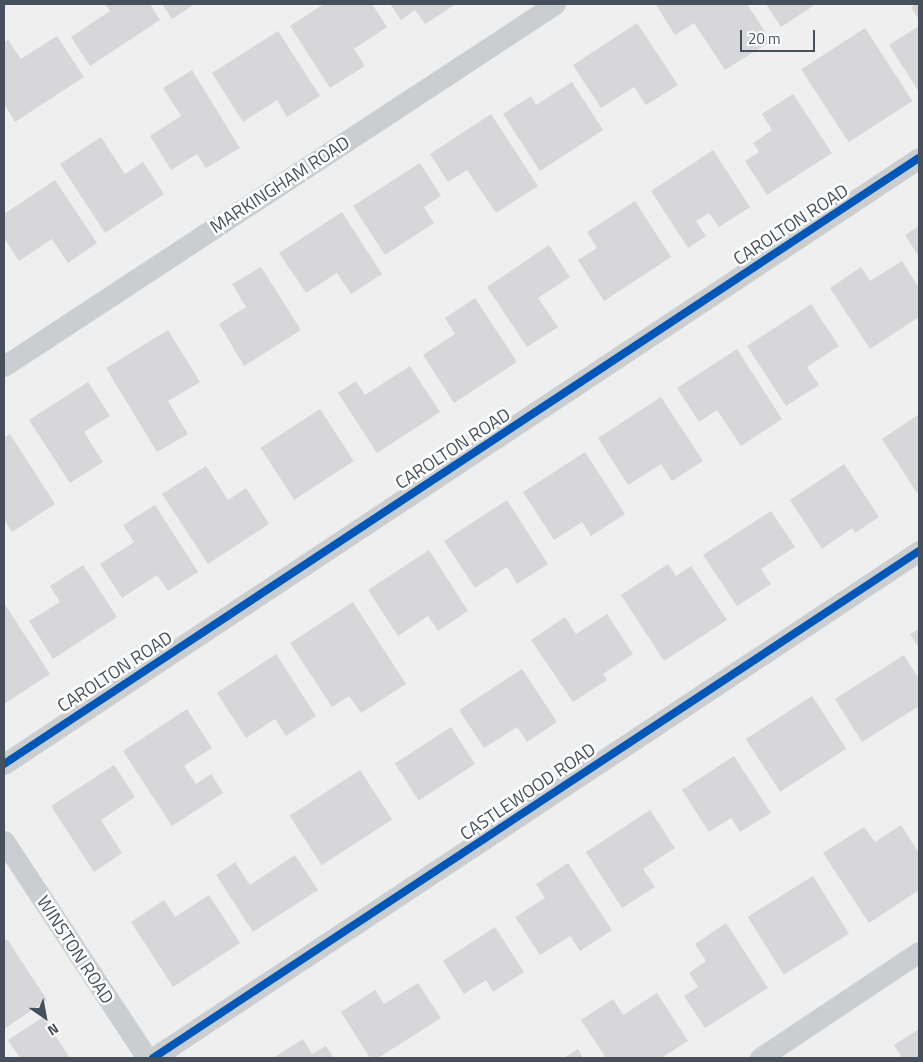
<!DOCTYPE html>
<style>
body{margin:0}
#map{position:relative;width:923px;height:1062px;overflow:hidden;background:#f0efef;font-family:"Titillium Web",sans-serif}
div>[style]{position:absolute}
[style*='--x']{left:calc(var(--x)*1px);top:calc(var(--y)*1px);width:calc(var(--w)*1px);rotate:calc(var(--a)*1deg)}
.building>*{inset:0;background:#d7d7d9;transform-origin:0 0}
.minor>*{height:21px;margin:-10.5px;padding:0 10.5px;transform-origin:10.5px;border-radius:10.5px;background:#cbced0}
.cycleway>*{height:8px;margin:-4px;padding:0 4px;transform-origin:4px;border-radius:4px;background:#0057b8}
span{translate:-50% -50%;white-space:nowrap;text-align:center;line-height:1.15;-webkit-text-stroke:5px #fff;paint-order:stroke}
.street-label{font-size:18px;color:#46505c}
.frame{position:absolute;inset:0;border:5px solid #46505c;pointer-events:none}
.north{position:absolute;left:20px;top:992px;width:50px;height:50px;-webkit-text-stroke:4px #fff;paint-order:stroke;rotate:147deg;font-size:14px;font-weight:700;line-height:20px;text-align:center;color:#46505c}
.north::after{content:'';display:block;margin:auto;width:18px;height:22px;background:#46505c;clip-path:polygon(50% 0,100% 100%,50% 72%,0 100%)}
.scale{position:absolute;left:740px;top:30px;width:75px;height:22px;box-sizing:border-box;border:2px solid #46505c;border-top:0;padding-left:6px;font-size:15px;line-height:18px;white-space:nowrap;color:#46505c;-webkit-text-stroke:4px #fff;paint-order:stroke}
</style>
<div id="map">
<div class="building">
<div style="clip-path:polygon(105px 4px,150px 4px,160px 20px,90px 66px,71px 37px,110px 11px)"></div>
<div style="clip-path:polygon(162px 4px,195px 4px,172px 19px)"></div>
<div style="clip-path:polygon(324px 4px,372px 4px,387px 27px,354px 49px,365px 66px,330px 88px,290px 26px)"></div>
<div style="clip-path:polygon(390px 4px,456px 4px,425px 24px,415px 10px,401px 20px)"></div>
<div style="clip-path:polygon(657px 4px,747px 4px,771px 41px,725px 70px,694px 23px,675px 35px,656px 5px)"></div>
<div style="clip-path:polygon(766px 4px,816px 4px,781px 27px)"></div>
<div style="clip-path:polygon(916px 4px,919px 4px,919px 20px,911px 7px)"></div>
<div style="clip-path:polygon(637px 23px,678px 85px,646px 105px,634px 87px,601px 108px,573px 65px)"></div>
<div style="clip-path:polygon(919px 26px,919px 92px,889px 45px)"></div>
<div style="left:865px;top:28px;width:87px;height:76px;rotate:57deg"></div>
<div style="clip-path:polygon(278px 31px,320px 96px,287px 117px,277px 100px,243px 122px,212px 73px)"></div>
<div style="clip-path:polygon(57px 36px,84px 77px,15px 122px,4px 104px,4px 43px,8px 40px,21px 59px)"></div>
<div style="clip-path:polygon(192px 70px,240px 148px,206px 168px,197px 154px,171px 170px,150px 136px,181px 116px,163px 88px)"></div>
<div style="clip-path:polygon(572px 82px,603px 130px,540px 171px,503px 114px,531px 96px,536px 105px)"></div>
<div style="clip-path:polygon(793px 94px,832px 153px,767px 195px,745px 161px,759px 152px,753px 143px,772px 130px,762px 114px)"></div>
<div style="clip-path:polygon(491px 114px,538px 186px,496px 213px,467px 170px,448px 182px,430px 154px)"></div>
<div style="clip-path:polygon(101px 137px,125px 174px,143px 162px,164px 194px,105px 233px,60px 164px)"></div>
<div style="clip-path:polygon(713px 150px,750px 207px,719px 227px,709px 213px,696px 221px,706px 236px,688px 248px,651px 191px)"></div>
<div style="clip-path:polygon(420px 163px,441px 196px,424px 207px,434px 223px,385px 255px,353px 206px)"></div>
<div style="clip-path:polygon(55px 180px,97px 243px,68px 263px,52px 239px,19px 261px,4px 238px,4px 214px)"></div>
<div style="clip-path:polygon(635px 201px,671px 257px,604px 301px,578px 260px,597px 248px,587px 232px)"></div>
<div style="clip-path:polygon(342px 212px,382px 274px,351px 294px,337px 273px,306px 293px,279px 253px)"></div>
<div style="clip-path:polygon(919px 226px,919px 257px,905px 235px)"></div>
<div style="clip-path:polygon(549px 245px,570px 277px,538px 298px,558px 327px,527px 347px,487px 287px)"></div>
<div style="clip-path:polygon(902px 261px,919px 288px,919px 317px,870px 349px,830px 288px,861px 267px,870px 281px)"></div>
<div style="clip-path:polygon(261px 267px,301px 330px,244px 366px,219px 324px,246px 307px,232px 284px)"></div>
<div style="clip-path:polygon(475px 298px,517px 362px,454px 403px,423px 355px,455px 334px,445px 318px)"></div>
<div style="clip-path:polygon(811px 304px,839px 346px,807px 367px,819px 385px,786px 406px,747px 346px)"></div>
<div style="clip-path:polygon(168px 330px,200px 382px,168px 401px,188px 434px,157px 452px,106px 368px)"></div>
<div style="clip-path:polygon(737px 349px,782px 419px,741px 446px,717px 410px,699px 422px,677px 388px)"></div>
<div style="clip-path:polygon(410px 366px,440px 412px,377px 453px,338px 393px,356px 381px,365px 395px)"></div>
<div style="clip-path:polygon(88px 382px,110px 416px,84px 432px,103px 462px,70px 483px,29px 420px)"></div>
<div style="clip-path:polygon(661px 397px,703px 461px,672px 481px,661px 464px,628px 485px,598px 438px)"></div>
<div style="left:320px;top:409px;width:62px;height:71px;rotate:57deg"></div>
<div style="clip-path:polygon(919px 414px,919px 491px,917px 493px,882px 439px)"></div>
<div style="clip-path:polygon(10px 434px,55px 504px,12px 532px,4px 519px,4px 438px)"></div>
<div style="clip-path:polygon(585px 452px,625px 514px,591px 536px,582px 522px,554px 540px,523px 492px)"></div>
<div style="clip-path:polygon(844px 464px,879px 517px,855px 533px,852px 528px,822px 549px,790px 500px)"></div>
<div style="clip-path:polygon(206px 466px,228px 500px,246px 488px,269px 524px,208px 564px,162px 494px)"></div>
<div style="clip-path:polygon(507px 500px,548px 564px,517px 584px,507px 567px,475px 588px,444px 541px)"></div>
<div style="clip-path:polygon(155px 505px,198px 572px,168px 591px,157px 575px,122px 598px,100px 564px,134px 542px,123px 525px)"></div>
<div style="clip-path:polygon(771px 511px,795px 547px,761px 569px,771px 584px,737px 606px,703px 555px)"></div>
<div style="clip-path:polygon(429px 550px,468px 611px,438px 631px,428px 616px,398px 636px,368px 590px)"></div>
<div style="clip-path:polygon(668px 564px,676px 576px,691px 566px,727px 620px,664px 661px,621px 595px)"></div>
<div style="clip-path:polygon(83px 565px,117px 617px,53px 659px,29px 621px,60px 602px,50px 586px)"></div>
<div style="clip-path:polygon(353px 602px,406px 684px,361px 713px,349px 696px,332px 707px,290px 643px)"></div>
<div style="clip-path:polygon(4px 603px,50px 674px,4px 704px)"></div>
<div style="clip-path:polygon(607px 614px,633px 654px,603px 674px,607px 680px,573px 702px,531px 640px,565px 617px,576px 634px)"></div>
<div style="clip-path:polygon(919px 629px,919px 648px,910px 634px)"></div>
<div style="clip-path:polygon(276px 654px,316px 716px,286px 736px,275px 719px,246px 738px,217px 693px)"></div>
<div style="clip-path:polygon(904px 655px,919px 679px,919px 706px,862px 742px,835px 699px)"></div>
<div style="clip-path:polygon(522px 669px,557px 722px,527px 742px,517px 727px,484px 748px,459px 710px)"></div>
<div style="left:812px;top:696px;width:63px;height:79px;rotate:57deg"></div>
<div style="clip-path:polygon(187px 709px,212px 748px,184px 766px,196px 784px,211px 774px,223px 793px,172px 826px,123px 751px)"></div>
<div style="left:451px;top:727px;width:44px;height:67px;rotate:57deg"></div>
<div style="clip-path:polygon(734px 756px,771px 813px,740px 832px,731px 818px,709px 832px,682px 790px)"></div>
<div style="clip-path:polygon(114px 765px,135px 797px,101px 820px,122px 853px,94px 872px,51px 806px)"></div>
<div style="left:360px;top:770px;width:59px;height:84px;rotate:57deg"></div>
<div style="clip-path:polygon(650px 810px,675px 848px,643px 869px,655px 887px,622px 908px,586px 852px)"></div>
<div style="clip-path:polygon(901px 825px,919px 853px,919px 890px,869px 923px,823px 853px,864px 827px,875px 842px)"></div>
<div style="clip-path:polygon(295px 855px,318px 890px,253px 932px,216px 875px,235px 862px,250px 885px)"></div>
<div style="clip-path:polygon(568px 863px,612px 930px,580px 951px,570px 936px,540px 955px,515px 917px,545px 898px,536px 884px)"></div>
<div style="left:813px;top:876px;width:68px;height:77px;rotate:58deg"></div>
<div style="clip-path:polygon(209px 895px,240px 943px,173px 987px,131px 922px,164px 900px,175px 917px)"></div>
<div style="clip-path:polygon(726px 923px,768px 988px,705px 1028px,684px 996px,698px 987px,689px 973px,706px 961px,695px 944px)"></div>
<div style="clip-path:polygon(495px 927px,524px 972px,493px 992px,486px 980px,464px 994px,443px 961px)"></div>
<div style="clip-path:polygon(7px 939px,47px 1000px,4px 1029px,4px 941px)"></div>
<div style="clip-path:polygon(418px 983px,441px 1018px,378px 1058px,370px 1058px,341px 1012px,375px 990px,384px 1004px)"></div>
<div style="clip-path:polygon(657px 993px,688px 1041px,661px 1058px,606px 1058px,581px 1020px,613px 999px,623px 1015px)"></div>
<div style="clip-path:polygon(43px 1017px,70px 1058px,20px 1058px,8px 1040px)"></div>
<div style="clip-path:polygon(919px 1029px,919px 1058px,902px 1058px,894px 1045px)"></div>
<div style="clip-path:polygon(303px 1039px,312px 1054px,326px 1046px,334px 1058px,273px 1058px)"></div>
<div style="clip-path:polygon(578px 1049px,583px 1058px,564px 1058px)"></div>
</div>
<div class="minor">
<div style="--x:4;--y:366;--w:659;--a:-33.3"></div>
<div style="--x:4;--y:764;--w:1097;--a:-33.52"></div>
<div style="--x:4;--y:841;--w:260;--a:56.6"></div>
<div style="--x:153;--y:1058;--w:919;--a:-33.5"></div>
<div style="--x:760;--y:1058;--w:191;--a:-33.7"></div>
</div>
<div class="cycleway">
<div style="--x:4;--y:764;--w:1097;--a:-33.52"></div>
<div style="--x:153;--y:1058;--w:919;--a:-33.5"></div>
</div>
<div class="street-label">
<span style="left:280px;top:185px;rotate:-33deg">MARKINGHAM ROAD</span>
<span style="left:791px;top:225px;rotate:-33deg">CAROLTON ROAD</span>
<span style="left:453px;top:449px;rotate:-33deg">CAROLTON ROAD</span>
<span style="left:115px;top:672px;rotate:-33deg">CAROLTON ROAD</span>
<span style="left:528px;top:792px;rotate:-34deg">CASTLEWOOD ROAD</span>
<span style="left:75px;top:950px;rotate:57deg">WINSTON ROAD</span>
</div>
<div class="frame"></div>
<div class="north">N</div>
<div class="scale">20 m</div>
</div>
